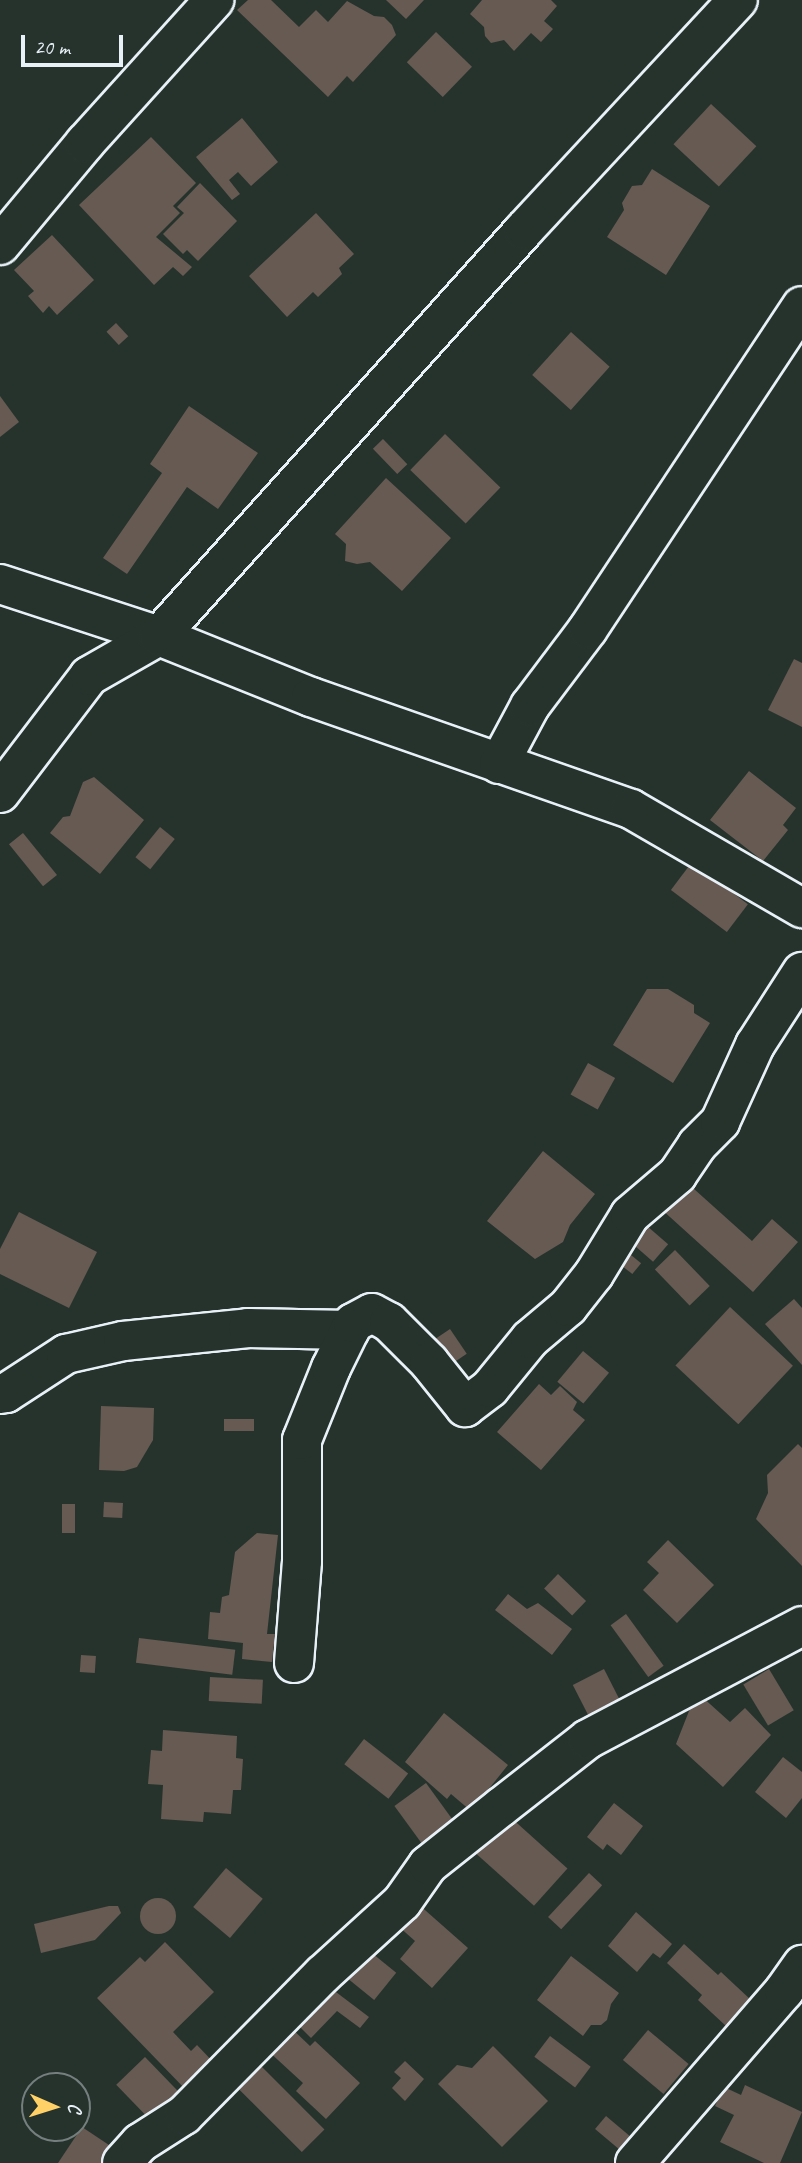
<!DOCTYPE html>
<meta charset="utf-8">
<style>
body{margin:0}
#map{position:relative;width:802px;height:2163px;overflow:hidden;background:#26332d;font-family:Caveat,sans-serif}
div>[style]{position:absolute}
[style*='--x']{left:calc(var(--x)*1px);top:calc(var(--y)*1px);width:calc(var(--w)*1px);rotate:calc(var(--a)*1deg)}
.building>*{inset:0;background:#665a52;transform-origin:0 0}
.round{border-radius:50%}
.roads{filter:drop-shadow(2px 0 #e8f1f8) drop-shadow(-2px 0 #e8f1f8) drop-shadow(0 2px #e8f1f8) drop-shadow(0 -2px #e8f1f8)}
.minor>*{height:38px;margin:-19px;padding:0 19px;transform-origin:19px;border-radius:19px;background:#26332d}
span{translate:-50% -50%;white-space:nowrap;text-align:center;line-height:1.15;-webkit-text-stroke:5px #26332d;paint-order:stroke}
.north{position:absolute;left:21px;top:2072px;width:70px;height:70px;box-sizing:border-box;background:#26332d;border:2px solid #747f7e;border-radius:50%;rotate:93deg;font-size:19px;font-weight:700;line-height:28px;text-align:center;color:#e8f1f8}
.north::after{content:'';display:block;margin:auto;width:24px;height:32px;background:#ffd166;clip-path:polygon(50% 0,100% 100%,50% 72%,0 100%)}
.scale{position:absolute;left:21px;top:35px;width:102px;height:32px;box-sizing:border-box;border:4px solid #e8f1f8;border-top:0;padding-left:9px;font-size:21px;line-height:24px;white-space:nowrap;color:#e8f1f8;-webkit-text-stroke:5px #26332d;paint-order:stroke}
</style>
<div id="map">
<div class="building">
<div style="clip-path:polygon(248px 0,271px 0,299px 27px,316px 10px,328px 22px,347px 1px,374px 16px,384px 17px,392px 25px,396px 35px,353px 82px,347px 76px,328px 97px,237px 10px)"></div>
<div style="clip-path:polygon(386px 0,424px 0,406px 19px)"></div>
<div style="clip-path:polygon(482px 0,551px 0,557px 6px,544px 21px,553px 29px,541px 42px,531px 33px,514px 51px,504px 40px,491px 43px,485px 36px,484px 27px,470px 14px)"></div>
<div style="left:436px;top:32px;width:50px;height:42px;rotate:44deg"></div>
<div style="left:711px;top:104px;width:62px;height:55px;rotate:43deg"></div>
<div style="clip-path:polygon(242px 118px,278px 162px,251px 186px,238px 172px,229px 180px,240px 194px,232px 200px,196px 157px)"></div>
<div style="clip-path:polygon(151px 137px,196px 183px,173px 206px,180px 213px,156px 237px,192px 267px,183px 276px,173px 267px,154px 285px,79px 205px)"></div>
<div style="clip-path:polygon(652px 169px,710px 206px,666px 275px,607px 237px,624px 210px,622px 203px,632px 186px,642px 185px)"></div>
<div style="clip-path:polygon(200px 183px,237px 221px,198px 261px,187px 250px,183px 254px,163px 234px,184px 213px,177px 207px)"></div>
<div style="clip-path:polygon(316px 213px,354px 254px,339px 268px,342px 274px,318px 297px,313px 292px,287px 317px,249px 276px)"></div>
<div style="clip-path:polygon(52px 235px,94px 280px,57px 315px,49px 306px,43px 313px,28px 296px,34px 291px,14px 270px)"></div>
<div style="left:116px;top:323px;width:18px;height:13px;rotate:47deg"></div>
<div style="left:571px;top:332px;width:52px;height:58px;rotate:42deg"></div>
<div style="clip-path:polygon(0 396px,19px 422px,0 437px)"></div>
<div style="clip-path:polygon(189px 406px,258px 453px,218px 509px,187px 487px,127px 574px,103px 558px,162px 473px,150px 464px)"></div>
<div style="left:445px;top:434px;width:77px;height:50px;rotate:44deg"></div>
<div style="left:383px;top:439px;width:35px;height:14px;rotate:46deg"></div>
<div style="clip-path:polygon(386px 478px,451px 538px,402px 591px,370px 562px,357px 564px,345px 561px,346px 544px,335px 534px)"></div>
<div style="clip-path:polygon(794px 659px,802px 663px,802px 727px,768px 710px)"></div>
<div style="clip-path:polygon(749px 771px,796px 808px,783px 825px,788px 830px,763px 861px,710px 820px)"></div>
<div style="clip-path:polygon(94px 777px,144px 820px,100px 874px,50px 833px,63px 817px,70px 816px,83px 782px)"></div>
<div style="left:160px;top:827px;width:19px;height:39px;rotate:39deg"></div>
<div style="left:23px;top:833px;width:54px;height:18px;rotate:51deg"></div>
<div style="left:692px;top:862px;width:70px;height:35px;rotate:37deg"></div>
<div style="clip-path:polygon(647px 989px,668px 989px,694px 1005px,694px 1013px,710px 1023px,673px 1083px,613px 1045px)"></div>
<div style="left:588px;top:1063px;width:31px;height:36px;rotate:29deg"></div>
<div style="clip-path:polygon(543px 1151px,595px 1194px,570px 1225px,563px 1242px,535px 1259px,487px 1221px)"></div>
<div style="clip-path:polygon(684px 1180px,752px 1241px,772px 1219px,798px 1242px,753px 1292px,660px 1208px)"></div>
<div style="clip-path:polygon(19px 1212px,97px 1252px,69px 1308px,0 1274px,0 1249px)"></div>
<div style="left:647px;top:1226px;width:28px;height:23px;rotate:41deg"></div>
<div style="left:675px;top:1250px;width:50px;height:28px;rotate:46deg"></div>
<div style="left:631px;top:1255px;width:13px;height:14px;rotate:39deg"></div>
<div style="clip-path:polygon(794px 1299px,802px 1308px,802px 1365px,765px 1324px)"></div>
<div style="left:730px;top:1307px;width:86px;height:80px;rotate:43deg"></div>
<div style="left:450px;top:1329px;width:30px;height:21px;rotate:56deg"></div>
<div style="left:583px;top:1351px;width:34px;height:40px;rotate:40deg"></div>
<div style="clip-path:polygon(539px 1384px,551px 1395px,560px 1386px,577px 1402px,573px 1410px,585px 1420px,541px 1470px,497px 1432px)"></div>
<div style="clip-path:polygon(101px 1406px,154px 1408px,153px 1440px,137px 1467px,124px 1471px,99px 1470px)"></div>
<div style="left:254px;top:1419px;width:12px;height:30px;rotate:90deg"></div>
<div style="clip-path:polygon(798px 1444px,802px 1448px,802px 1566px,756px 1519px,768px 1493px,767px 1475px)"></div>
<div style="left:104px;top:1502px;width:19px;height:15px;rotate:3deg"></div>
<div style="left:62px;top:1504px;width:13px;height:29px"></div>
<div style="clip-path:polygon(257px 1533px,278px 1535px,267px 1634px,275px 1634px,272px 1662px,242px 1659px,243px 1643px,208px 1639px,210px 1612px,220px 1613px,222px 1597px,229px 1595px,235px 1552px)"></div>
<div style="clip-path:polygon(668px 1540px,714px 1585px,677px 1623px,643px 1590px,659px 1573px,647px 1562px)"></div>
<div style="left:558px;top:1574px;width:39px;height:20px;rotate:44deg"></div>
<div style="clip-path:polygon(508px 1594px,527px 1609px,538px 1603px,572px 1629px,552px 1655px,495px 1610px)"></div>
<div style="left:626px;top:1614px;width:64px;height:19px;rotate:54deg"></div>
<div style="left:139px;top:1638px;width:97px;height:25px;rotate:7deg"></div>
<div style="left:81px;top:1655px;width:15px;height:17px;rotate:4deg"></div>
<div style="left:604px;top:1669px;width:42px;height:35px;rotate:63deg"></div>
<div style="left:769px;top:1669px;width:48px;height:30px;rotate:59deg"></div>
<div style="left:210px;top:1677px;width:53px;height:24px;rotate:3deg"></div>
<div style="clip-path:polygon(700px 1695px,730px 1722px,745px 1708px,771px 1735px,723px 1787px,676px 1744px,691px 1706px)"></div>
<div style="clip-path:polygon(444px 1713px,508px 1765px,471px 1811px,451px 1794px,447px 1799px,405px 1762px)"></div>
<div style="clip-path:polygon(163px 1730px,237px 1736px,236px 1758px,243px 1759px,241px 1790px,233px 1790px,231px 1814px,204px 1812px,203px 1822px,161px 1819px,163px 1785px,148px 1784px,151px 1750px,162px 1751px)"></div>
<div style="left:364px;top:1739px;width:56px;height:32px;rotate:38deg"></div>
<div style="clip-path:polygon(783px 1757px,802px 1772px,802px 1798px,786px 1818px,755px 1792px)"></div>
<div style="left:426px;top:1783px;width:54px;height:39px;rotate:54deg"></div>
<div style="clip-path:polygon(614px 1803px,643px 1826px,621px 1855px,607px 1844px,603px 1850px,587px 1837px)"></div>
<div style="left:508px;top:1815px;width:80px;height:50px;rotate:42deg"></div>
<div style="left:226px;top:1868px;width:48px;height:51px;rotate:40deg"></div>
<div style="left:589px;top:1873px;width:18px;height:60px;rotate:43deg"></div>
<div class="round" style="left:140px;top:1898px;width:36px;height:36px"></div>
<div style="clip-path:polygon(417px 1903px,468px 1948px,432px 1988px,400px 1959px,415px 1941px,397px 1925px)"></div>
<div style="clip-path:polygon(109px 1906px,118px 1906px,121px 1913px,95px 1940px,41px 1953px,34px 1924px)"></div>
<div style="clip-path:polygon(636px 1912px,672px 1944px,660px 1958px,653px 1953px,637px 1972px,608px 1946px)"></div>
<div style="clip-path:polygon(165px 1942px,214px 1992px,173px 2032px,191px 2051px,197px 2045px,217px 2066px,189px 2093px,97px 1998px,140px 1957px,145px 1962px)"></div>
<div style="clip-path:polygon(684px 1944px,718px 1975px,721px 1972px,751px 2000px,726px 2026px,698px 2000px,702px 1995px,667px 1963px)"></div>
<div style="left:362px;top:1945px;width:44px;height:35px;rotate:39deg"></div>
<div style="clip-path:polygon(571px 1956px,619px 1993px,611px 2004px,607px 2020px,601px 2025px,591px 2025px,583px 2036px,537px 2000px)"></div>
<div style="clip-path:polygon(328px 1986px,369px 2017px,360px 2028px,337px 2011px,311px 2038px,295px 2022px)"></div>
<div style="clip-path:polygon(288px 2025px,310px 2046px,315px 2041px,360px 2083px,326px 2119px,296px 2091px,303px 2083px,266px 2049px)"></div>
<div style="left:648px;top:2030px;width:53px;height:39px;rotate:40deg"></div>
<div style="left:550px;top:2036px;width:51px;height:26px;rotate:37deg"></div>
<div style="clip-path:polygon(493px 2046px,548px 2101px,502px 2147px,438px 2084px,457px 2065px,472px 2068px)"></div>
<div style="left:145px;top:2057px;width:56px;height:40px;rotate:46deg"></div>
<div style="clip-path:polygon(405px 2061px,424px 2079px,405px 2101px,392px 2088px,401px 2078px,394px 2072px)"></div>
<div style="left:258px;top:2063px;width:94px;height:32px;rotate:45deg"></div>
<div style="clip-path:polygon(745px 2085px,802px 2112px,780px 2163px,764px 2163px,720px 2142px,734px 2115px,715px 2106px,724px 2087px,741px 2095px)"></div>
<div style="left:606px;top:2116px;width:31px;height:17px;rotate:40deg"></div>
<div style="clip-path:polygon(82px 2127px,112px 2147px,101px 2163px,58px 2163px)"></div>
</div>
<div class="roads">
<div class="minor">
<div style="--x:0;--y:245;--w:133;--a:-50.2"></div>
<div style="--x:85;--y:143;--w:193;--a:-47.9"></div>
<div style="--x:0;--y:584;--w:167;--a:18.1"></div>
<div style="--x:159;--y:636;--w:164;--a:21.9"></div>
<div style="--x:311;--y:697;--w:339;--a:19.3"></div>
<div style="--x:631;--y:809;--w:198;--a:30.1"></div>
<div style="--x:499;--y:764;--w:66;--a:-61.9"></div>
<div style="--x:530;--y:706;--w:96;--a:-53"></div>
<div style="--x:588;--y:629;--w:387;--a:-56.5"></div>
<div style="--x:0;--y:793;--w:147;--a:-52.7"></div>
<div style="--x:89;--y:676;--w:81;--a:-29.7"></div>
<div style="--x:159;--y:636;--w:546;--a:-48.04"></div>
<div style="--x:524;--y:230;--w:314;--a:-47.1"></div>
<div style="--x:0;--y:1394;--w:6;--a:-9"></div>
<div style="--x:6;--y:1393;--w:72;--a:-33"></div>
<div style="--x:66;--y:1354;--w:58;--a:-12.8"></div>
<div style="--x:123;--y:1341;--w:126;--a:-5.9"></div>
<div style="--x:248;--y:1328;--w:102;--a:1.1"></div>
<div style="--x:294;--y:1663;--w:102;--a:-85.5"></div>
<div style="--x:302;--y:1561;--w:121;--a:-90"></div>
<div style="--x:302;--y:1440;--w:78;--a:-68.1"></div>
<div style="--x:331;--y:1368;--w:50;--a:-63.9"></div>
<div style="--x:353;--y:1323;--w:21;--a:-28"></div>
<div style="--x:372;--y:1313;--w:19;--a:28"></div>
<div style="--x:389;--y:1322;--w:57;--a:45"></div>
<div style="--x:429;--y:1362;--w:58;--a:51.3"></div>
<div style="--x:465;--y:1407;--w:31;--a:-37"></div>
<div style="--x:490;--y:1388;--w:63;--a:-50.8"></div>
<div style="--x:530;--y:1339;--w:50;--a:-40.1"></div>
<div style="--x:568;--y:1307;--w:42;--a:-51.8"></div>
<div style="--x:594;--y:1274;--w:69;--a:-58.6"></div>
<div style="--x:630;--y:1215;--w:62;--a:-40.4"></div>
<div style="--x:677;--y:1175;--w:36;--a:-56"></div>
<div style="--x:697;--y:1145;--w:33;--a:-45"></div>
<div style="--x:720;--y:1122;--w:85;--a:-65.6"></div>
<div style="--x:755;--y:1045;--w:87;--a:-57.2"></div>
<div style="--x:122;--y:2163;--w:27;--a:-48"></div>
<div style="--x:140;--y:2143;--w:52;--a:-32.5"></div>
<div style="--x:184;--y:2115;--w:197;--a:-45.4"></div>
<div style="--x:322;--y:1975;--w:108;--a:-42.4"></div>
<div style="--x:402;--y:1902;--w:45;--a:-54.9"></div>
<div style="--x:428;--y:1865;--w:93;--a:-38.5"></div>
<div style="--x:501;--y:1807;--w:110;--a:-38"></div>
<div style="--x:588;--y:1739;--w:242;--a:-27.8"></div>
<div style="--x:635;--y:2163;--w:228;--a:-49.1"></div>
<div style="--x:784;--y:1991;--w:32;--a:-55"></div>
</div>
</div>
<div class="north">С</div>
<div class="scale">20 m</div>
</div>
